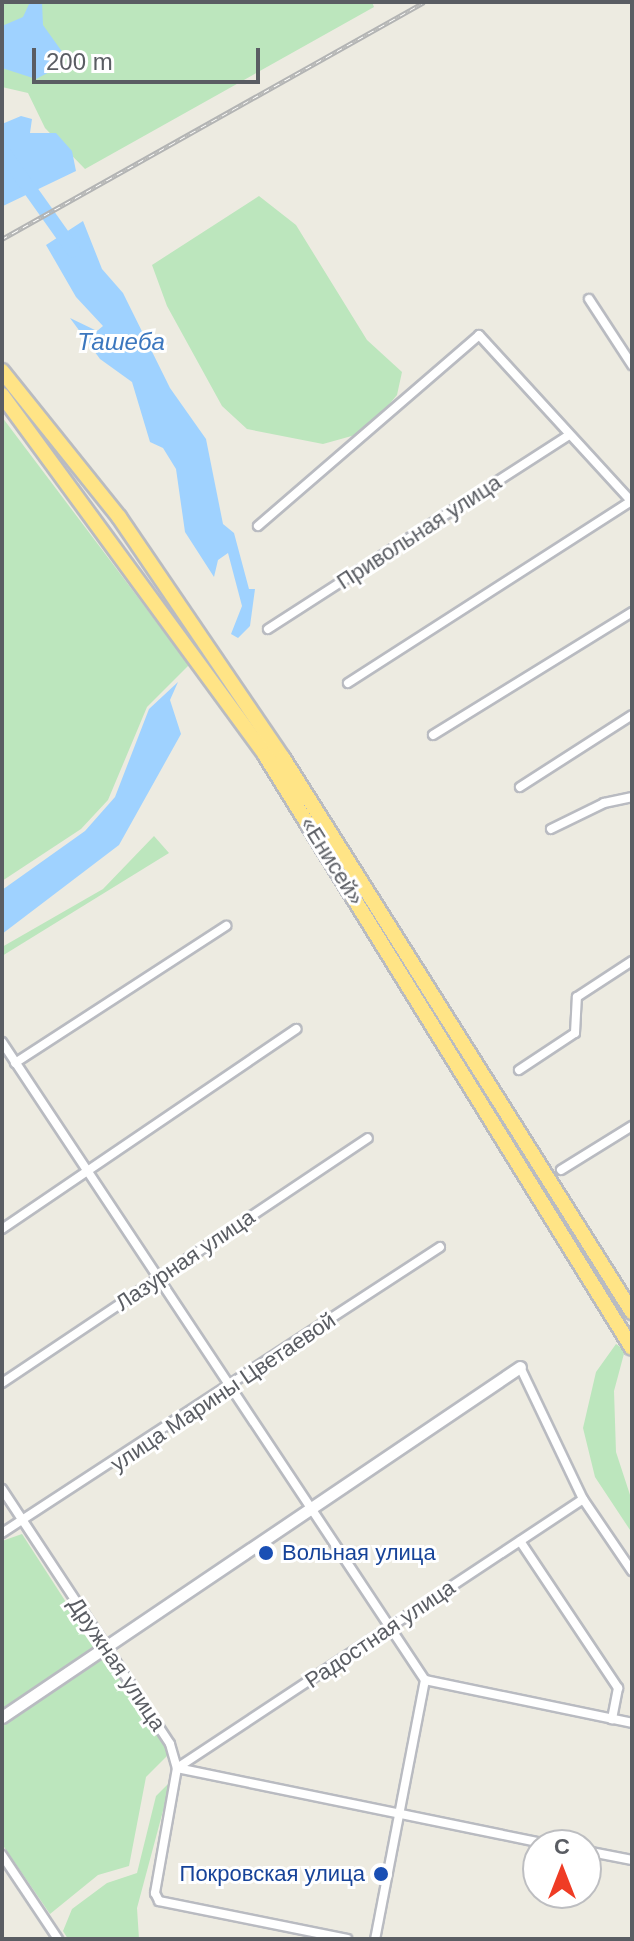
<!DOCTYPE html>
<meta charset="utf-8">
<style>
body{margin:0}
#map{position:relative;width:634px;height:1941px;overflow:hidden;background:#edebe1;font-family:Helvetica,sans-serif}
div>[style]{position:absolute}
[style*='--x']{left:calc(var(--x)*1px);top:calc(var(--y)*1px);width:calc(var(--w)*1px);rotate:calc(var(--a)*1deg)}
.green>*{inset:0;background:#bce6bd}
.water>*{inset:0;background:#9fd2ff}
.river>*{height:14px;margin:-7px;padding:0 7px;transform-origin:7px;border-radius:7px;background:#9fd2ff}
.roads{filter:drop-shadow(2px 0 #b9bbc1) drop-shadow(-2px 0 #b9bbc1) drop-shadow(0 2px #b9bbc1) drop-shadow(0 -2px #b9bbc1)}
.street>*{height:8px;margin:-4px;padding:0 4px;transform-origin:4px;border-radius:4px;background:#fff}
.secondary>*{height:11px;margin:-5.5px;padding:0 5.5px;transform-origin:5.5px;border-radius:5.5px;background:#fff}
.highway>*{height:14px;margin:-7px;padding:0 7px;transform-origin:7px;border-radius:7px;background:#ffe486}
.rail>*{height:5px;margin-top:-2.5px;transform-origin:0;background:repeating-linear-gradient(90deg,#fff 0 6px,#b3b4b4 0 12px);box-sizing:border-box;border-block:2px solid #b3b4b4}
.dots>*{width:22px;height:22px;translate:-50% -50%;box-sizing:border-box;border:4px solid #fff;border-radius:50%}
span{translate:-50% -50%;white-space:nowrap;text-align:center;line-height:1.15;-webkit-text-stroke:6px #fff;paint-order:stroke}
.street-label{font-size:22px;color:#5a5d63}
.transit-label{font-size:22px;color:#164399}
.left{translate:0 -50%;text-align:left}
.right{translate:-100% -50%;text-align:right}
.water-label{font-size:24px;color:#3c77be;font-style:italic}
.frame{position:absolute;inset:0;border:4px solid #5a5d63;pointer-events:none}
.north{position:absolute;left:522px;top:1829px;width:80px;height:80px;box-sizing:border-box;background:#fff;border:2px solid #bdbec1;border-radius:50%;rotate:0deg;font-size:22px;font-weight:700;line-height:32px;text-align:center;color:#5a5d63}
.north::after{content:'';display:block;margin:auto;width:28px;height:36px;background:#ef3c25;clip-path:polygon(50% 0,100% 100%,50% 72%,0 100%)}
.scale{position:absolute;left:32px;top:48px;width:228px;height:36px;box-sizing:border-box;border:4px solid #5a5d63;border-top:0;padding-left:10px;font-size:24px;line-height:28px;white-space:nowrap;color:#5a5d63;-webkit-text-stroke:6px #fff;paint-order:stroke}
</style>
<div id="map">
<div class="green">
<div style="clip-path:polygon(2px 2px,372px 2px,374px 7px,85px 169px,45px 128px,28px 93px,2px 87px)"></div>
<div style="clip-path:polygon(259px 196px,296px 225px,367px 340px,402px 372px,397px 395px,366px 432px,323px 444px,247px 429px,222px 406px,167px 306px,152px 265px)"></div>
<div style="clip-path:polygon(2px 417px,189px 665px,147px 707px,108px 800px,81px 829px,2px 881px)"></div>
<div style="clip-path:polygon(154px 836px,169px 853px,2px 956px,2px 947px,103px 889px)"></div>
<div style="clip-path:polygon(616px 1344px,625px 1350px,614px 1391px,616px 1452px,632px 1501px,632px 1533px,595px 1477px,583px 1428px,596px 1372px)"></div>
<div style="clip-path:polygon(22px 1534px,95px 1647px,2px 1709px,2px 1541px)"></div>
<div style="clip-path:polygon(99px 1659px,115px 1666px,170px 1753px,146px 1777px,129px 1866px,98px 1875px,50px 1914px,2px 1844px,2px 1725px)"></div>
<div style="clip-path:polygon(171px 1781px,137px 1908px,139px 1939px,68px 1939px,63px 1931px,72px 1909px,107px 1883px,137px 1873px,156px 1796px)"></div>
</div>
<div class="water">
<div style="clip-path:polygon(30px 2px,42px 2px,43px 25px,63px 53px,63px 65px,36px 79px,2px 68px,2px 26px,23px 17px)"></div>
<div style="clip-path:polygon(21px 116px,32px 119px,30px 133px,56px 133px,72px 151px,76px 171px,3px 206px,2px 124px)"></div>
<div style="clip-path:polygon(83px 221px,102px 269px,123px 293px,170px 388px,206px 439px,223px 524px,234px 533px,249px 589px,255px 589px,250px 626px,238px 638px,231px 634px,242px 606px,228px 553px,218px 560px,214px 577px,185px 532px,176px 469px,163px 448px,150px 442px,132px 382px,100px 359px,70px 318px,97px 331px,103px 326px,76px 297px,46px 245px)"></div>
<div style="clip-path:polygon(178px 682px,170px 700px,181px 734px,119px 845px,2px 934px,2px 890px,85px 831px,115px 797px,149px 709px)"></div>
</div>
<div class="river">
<div style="--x:2;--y:150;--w:123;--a:54.6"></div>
</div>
<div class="roads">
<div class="street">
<div style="--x:589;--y:299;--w:79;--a:56.9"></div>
<div style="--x:258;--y:526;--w:292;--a:-40.8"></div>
<div style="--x:479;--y:335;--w:226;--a:47.5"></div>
<div style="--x:268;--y:629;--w:358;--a:-32.8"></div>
<div style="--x:348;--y:683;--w:336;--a:-32.7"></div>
<div style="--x:433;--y:735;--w:234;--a:-31.7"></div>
<div style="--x:520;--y:787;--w:133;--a:-32.7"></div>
<div style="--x:551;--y:829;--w:59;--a:-26.1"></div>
<div style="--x:604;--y:803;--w:29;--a:-12"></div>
<div style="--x:2;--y:1042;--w:765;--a:56.46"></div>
<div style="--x:425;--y:1680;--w:264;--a:100.9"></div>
<div style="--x:15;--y:1063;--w:252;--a:-33"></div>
<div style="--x:519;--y:1070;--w:67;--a:-33.5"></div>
<div style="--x:575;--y:1033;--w:36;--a:-87"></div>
<div style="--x:577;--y:997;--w:66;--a:-33.2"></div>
<div style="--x:561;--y:1170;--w:84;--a:-31.8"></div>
<div style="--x:2;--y:1229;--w:356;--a:-34.2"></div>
<div style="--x:520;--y:1367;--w:146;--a:64.5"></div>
<div style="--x:583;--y:1499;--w:87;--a:55.8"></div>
<div style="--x:2;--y:1383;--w:440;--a:-33.8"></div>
<div style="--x:2;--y:1489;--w:305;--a:56.6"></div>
<div style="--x:170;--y:1744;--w:25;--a:74"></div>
<div style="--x:177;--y:1768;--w:127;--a:100"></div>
<div style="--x:155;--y:1893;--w:9;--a:63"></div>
<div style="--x:159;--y:1901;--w:192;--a:11.4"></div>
<div style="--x:2;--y:1533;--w:523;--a:-33.14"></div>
<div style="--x:520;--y:1541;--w:177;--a:56.3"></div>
<div style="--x:618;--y:1688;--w:32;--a:101"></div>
<div style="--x:425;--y:1680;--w:211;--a:11.7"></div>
<div style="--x:177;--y:1768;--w:487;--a:-33.5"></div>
<div style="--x:177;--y:1768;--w:384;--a:11.6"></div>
<div style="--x:586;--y:1851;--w:47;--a:11.1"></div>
<div style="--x:2;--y:1855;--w:101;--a:56.3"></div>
</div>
<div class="secondary">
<div style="--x:2;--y:1717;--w:625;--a:-34.05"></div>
</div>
<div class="highway">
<div style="--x:2;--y:371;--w:187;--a:51.3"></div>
<div style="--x:119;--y:517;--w:292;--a:55.8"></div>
<div style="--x:283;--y:758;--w:655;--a:57.79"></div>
<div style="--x:2;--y:395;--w:446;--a:53.8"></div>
<div style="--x:265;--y:755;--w:697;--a:58.25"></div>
</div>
</div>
<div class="rail">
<div style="--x:2;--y:239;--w:484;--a:-29.3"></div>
</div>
<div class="dots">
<div style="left:266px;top:1553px;background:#1a4fb4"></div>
<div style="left:381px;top:1874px;background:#1a4fb4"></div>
</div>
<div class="street-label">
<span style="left:419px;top:532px;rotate:-33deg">Привольная улица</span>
<span style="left:332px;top:861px;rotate:58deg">«Енисей»</span>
<span style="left:185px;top:1260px;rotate:-34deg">Лазурная улица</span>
<span style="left:223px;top:1392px;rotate:-34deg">улица Марины Цветаевой</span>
<span style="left:380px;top:1634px;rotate:-34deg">Радостная улица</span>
<span style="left:117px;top:1664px;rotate:56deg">Дружная улица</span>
</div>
<div class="transit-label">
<span class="left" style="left:282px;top:1553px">Вольная улица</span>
<span class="right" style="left:365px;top:1874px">Покровская улица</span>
</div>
<div class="water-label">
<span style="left:121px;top:342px">Ташеба</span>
</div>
<div class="frame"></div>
<div class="north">С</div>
<div class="scale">200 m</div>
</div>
